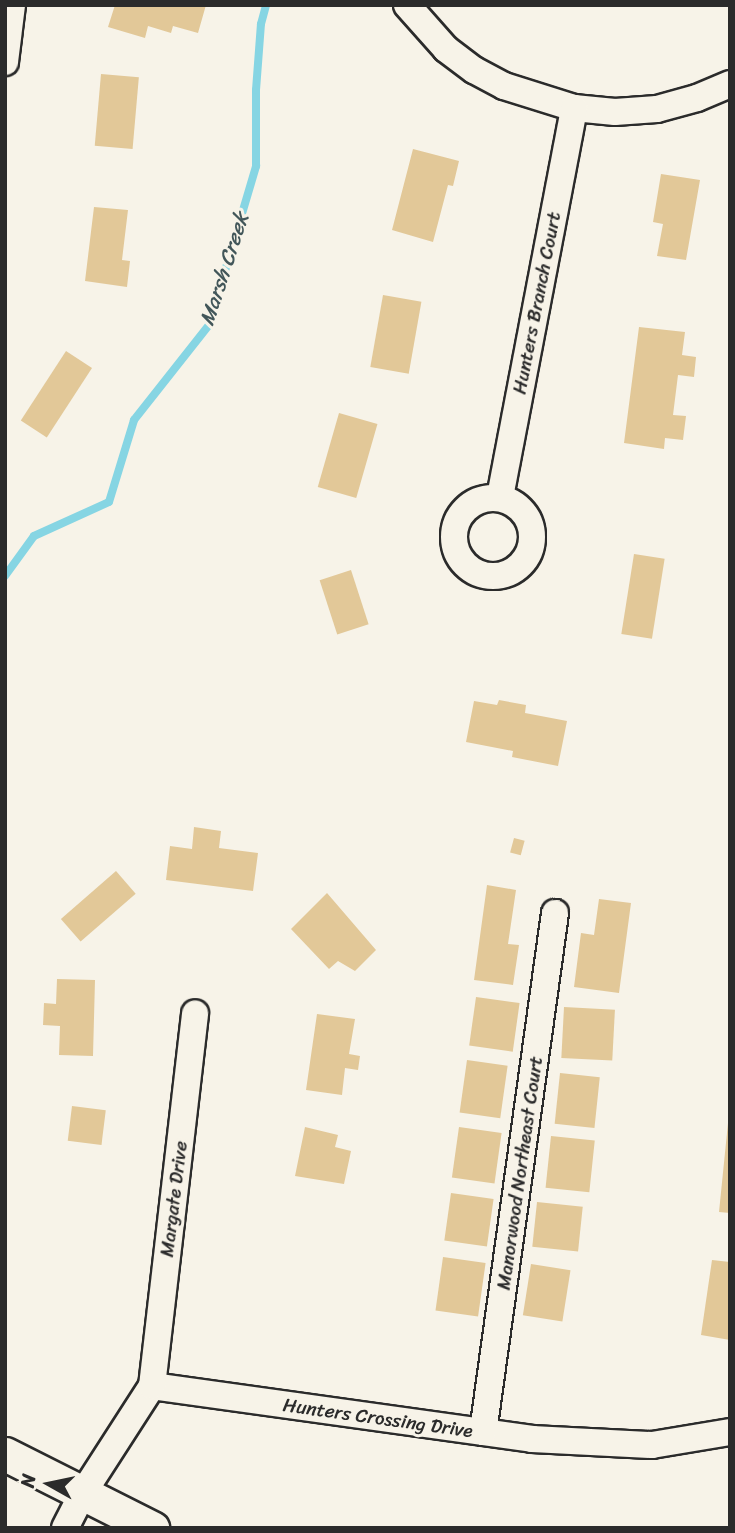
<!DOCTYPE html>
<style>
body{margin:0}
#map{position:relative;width:735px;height:1533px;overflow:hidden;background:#f7f3e8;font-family:Sriracha,sans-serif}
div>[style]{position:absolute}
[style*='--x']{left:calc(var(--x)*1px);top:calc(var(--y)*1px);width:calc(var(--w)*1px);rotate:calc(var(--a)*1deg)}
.stream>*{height:8px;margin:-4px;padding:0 4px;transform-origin:4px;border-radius:4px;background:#86d5e3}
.building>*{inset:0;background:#e2c898;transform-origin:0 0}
.roads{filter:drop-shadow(2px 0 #2b2b2b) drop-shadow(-2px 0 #2b2b2b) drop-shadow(0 2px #2b2b2b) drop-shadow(0 -2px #2b2b2b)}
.minor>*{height:26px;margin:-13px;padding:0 13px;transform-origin:13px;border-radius:13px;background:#f7f3e8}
.minor>.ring{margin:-13px;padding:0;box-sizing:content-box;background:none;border:26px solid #f7f3e8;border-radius:50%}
.tertiary>*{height:33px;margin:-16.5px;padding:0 16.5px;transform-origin:16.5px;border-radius:16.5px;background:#f7f3e8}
span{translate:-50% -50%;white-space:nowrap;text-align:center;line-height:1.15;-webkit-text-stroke:6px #f7f3e8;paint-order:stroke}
.street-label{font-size:19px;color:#2b2b2b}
.water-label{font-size:21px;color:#425659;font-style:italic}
.frame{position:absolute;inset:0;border:7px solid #2b2b2b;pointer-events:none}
.north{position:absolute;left:14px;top:1449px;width:70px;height:70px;-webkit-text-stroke:5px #f7f3e8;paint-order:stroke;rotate:279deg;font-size:19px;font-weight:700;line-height:28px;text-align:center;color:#2b2b2b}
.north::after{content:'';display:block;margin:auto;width:24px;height:32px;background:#2b2b2b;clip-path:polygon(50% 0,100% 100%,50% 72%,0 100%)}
</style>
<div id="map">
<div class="stream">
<div style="--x:5;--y:576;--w:49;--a:-54.1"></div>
<div style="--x:34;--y:536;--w:82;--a:-24.4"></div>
<div style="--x:109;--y:502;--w:86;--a:-73"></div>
<div style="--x:134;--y:420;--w:121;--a:-51.7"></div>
<div style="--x:209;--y:325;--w:166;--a:-73.5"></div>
<div style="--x:256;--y:166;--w:76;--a:-90"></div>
<div style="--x:256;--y:90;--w:66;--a:-85.7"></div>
<div style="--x:261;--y:24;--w:20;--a:-75"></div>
</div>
<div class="building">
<div style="clip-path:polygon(115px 5px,206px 5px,198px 33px,173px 26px,171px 33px,148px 26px,145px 38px,108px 27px)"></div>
<div style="left:101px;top:74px;width:38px;height:72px;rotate:5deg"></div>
<div style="clip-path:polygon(413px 149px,459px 161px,453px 186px,448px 185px,433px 242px,392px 230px)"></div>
<div style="clip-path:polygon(661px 174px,700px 180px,686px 260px,657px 256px,663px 224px,653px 222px)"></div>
<div style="clip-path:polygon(94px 207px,128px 210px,122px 260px,130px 261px,127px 287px,85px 281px)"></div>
<div style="left:383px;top:295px;width:39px;height:73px;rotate:10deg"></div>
<div style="clip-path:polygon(639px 327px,685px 332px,682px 355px,696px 357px,694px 377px,678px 375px,673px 415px,686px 416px,683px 440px,665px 438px,664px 449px,624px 443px)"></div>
<div style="left:66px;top:351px;width:31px;height:83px;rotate:33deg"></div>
<div style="left:339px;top:413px;width:40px;height:77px;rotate:16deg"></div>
<div style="left:634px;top:554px;width:31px;height:81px;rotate:9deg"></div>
<div style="left:351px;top:570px;width:57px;height:33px;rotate:72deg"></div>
<div style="clip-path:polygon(499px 700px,526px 705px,525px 713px,567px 721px,558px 766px,512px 757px,513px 751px,466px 742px,474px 701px,497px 705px)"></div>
<div style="clip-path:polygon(194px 827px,221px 831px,219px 848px,258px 853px,253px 891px,166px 880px,170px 846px,192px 849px)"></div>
<div style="left:514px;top:838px;width:11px;height:15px;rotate:15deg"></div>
<div style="left:116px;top:871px;width:30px;height:73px;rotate:49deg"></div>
<div style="clip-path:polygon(487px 885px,516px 890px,508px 944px,519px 945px,513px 985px,474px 980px)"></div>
<div style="clip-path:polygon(327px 893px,376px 950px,355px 971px,338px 961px,329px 969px,291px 929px)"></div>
<div style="clip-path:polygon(599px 899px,631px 903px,619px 993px,574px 987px,581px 933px,594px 935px)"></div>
<div style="clip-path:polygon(57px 979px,95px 980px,93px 1056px,59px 1055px,60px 1026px,43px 1025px,44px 1003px,56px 1004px)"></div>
<div style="left:476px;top:997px;width:44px;height:49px;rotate:8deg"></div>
<div style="left:564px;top:1007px;width:51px;height:51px;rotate:3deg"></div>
<div style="clip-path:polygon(317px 1014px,355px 1019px,349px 1054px,360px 1056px,358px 1070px,345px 1068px,342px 1095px,306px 1090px)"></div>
<div style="left:467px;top:1060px;width:41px;height:53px;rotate:8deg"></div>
<div style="left:560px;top:1073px;width:40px;height:51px;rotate:6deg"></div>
<div style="left:72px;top:1106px;width:34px;height:35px;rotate:7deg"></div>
<div style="clip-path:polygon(728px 1123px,730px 1123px,730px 1213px,719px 1212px)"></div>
<div style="clip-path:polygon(305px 1127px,338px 1135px,335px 1147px,351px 1151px,344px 1184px,295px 1176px)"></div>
<div style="left:459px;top:1127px;width:43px;height:51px;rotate:8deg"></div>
<div style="left:551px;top:1136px;width:44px;height:52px;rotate:6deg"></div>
<div style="left:451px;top:1193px;width:43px;height:48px;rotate:8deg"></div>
<div style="left:537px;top:1202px;width:46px;height:45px;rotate:6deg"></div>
<div style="left:443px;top:1257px;width:43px;height:54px;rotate:8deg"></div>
<div style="clip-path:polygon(712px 1260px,730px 1262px,730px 1340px,701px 1335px)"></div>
<div style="left:531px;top:1264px;width:40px;height:52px;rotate:9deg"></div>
</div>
<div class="roads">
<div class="minor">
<div style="--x:407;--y:5;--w:59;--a:48.4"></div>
<div style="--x:446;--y:49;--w:35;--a:37"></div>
<div style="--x:474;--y:70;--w:34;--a:28"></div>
<div style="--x:504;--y:86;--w:73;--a:17.4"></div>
<div style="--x:574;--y:108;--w:41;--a:5.6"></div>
<div style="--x:615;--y:112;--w:42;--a:-4.1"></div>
<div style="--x:657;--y:109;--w:41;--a:-15.4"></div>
<div style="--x:697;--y:98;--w:36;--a:-23"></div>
<div style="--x:5;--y:62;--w:57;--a:-83"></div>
<div style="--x:500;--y:497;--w:396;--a:-79.2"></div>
<div class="ring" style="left:454px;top:498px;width:52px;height:52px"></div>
<div style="--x:152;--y:1386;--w:384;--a:7.9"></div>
<div style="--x:532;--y:1439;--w:120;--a:2.9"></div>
<div style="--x:652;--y:1445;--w:79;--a:-9.5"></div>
<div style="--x:483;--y:1432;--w:524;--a:-82.1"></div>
<div style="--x:65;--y:1528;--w:39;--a:-63"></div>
<div style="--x:83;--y:1493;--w:127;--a:-57.2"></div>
<div style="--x:152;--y:1386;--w:375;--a:-83.4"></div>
</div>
<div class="tertiary">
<div style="--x:5;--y:1454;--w:165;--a:26.7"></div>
</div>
</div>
<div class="street-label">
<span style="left:537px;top:303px;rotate:-79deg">Hunters Branch Court</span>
<span style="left:520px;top:1173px;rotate:-82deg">Manorwood Northeast Court</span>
<span style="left:174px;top:1199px;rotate:-83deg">Margate Drive</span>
<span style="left:378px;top:1418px;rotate:8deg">Hunters Crossing Drive</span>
</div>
<div class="water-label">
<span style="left:224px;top:269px;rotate:-72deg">Marsh Creek</span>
</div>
<div class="frame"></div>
<div class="north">N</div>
</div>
